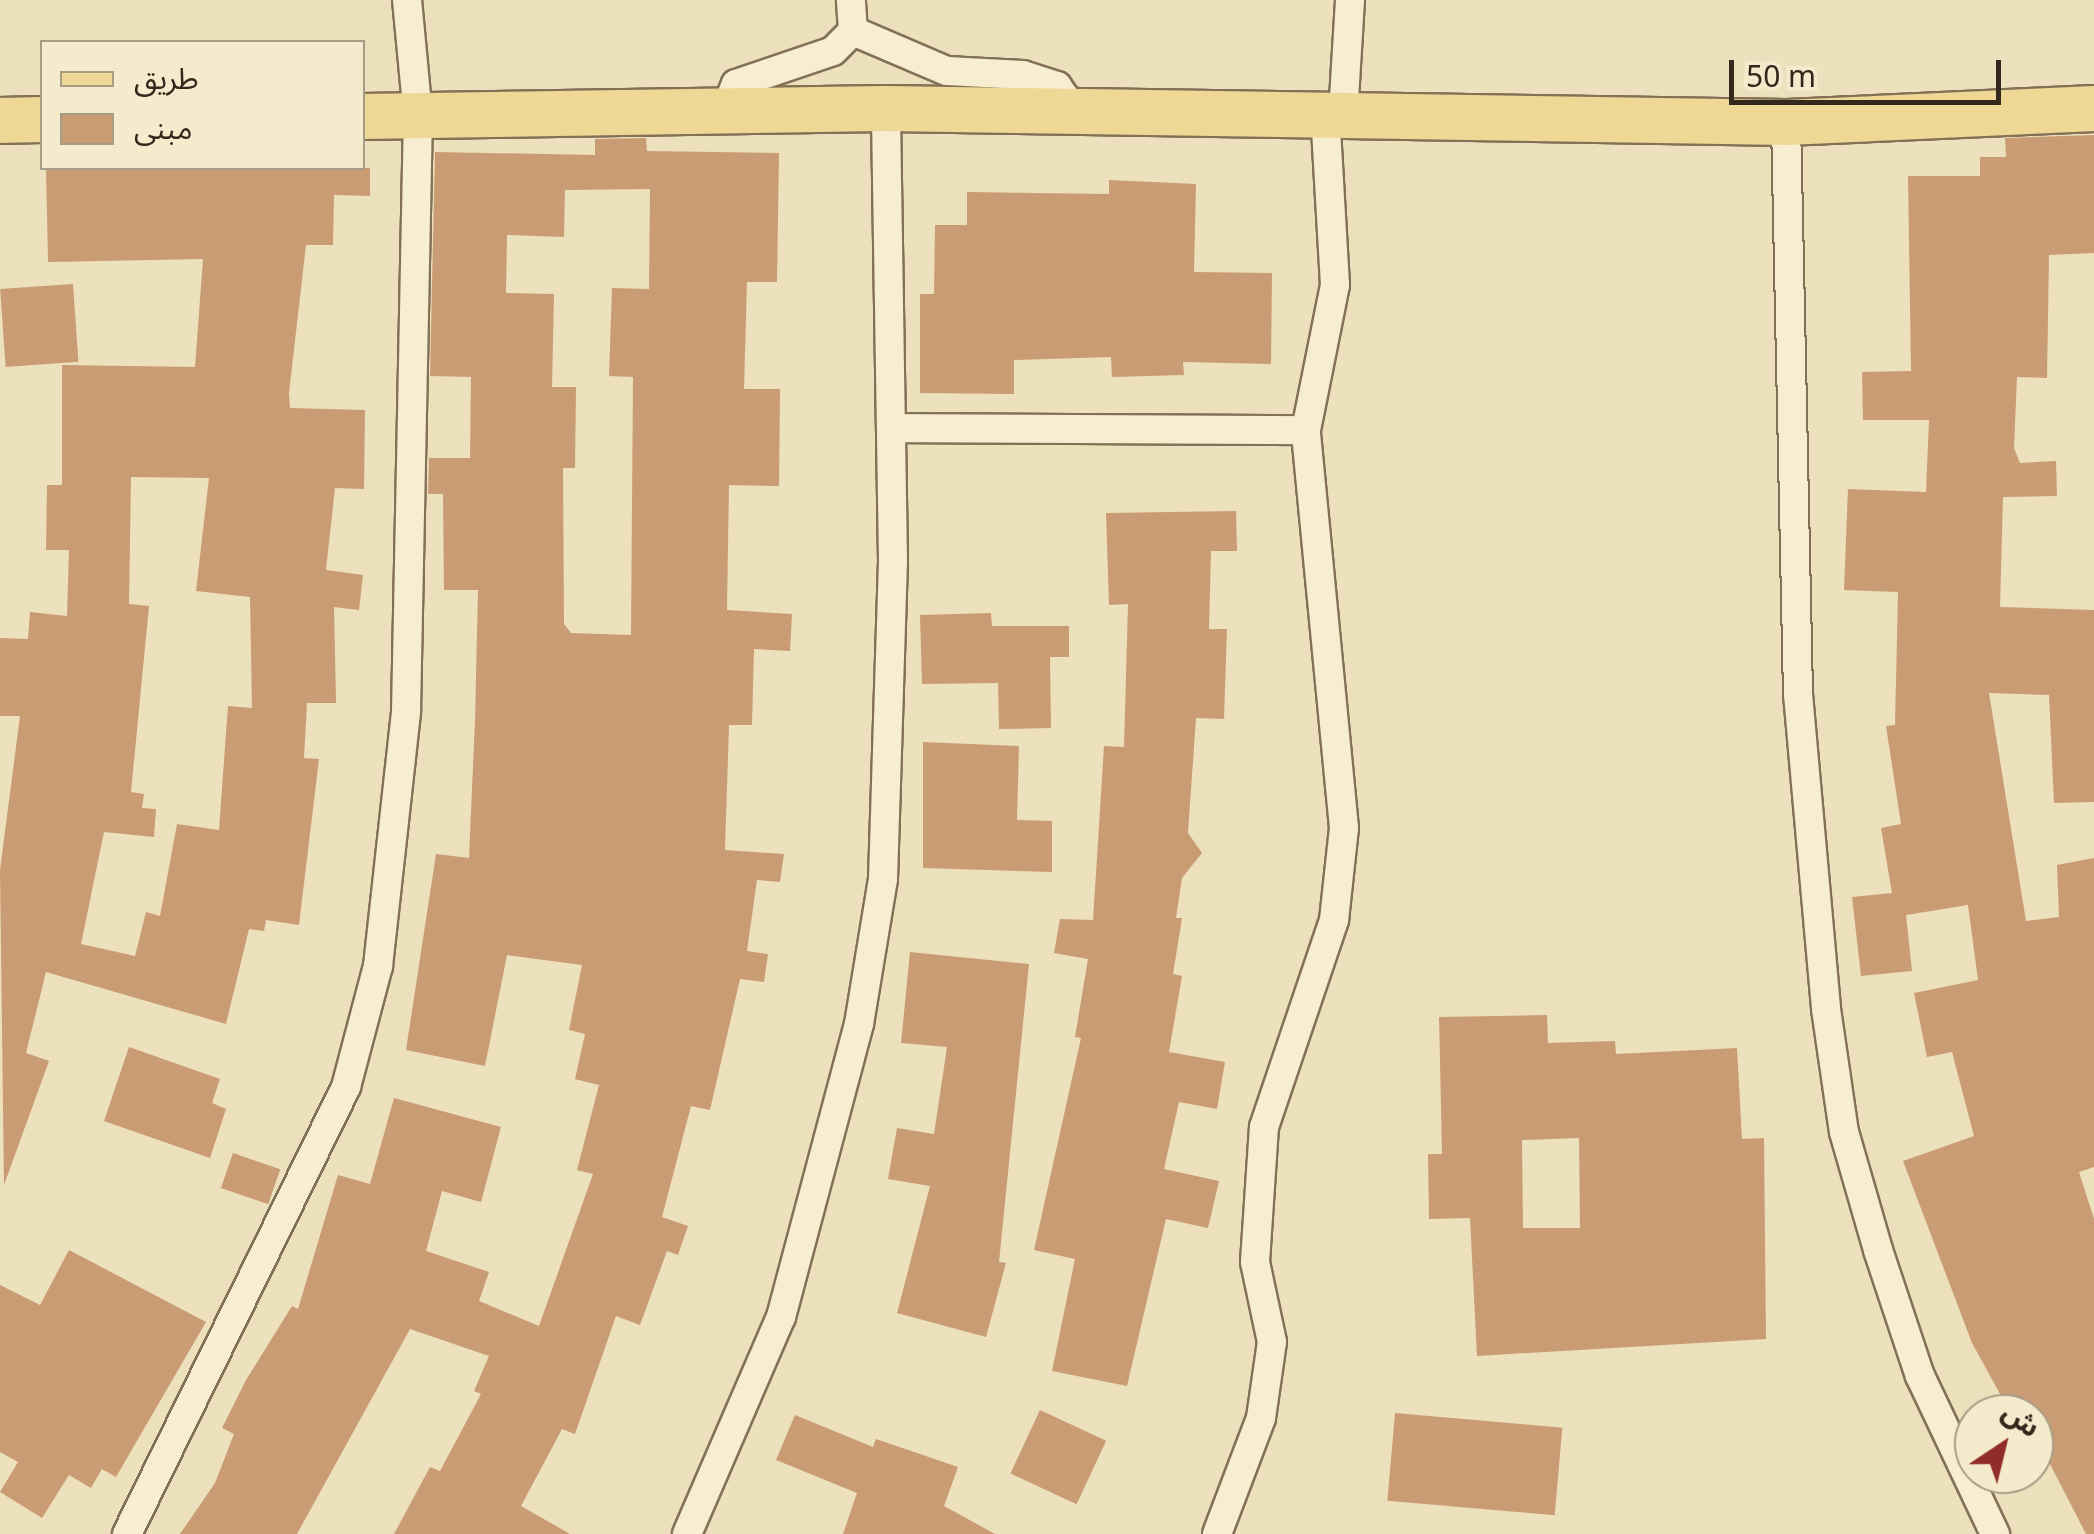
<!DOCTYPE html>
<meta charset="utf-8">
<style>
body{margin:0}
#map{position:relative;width:2094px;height:1534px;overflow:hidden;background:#ece0bd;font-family:Georgia,"Noto Sans Arabic",serif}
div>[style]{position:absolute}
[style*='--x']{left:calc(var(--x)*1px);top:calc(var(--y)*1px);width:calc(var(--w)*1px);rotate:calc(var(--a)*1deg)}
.building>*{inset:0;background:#c99c74;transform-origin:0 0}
.roads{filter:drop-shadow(2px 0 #837157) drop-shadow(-2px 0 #837157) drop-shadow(0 2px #837157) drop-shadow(0 -2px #837157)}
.street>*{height:28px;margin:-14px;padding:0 14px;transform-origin:14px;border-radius:14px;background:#f7edd0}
.primary>*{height:45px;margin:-22.5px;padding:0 22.5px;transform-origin:22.5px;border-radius:22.5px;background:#efd895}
span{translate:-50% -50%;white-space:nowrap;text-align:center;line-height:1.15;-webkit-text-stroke:8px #f4eacc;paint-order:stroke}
.legend{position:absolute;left:40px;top:40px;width:325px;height:130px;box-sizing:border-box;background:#f4eacc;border:2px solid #a79c85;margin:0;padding:12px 18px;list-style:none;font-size:30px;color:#33281b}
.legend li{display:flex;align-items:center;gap:20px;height:50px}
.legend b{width:50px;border:2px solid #a79c85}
.north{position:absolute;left:1954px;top:1394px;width:100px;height:100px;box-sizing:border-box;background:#f4eacc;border:2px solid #a79c85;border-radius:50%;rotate:35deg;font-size:28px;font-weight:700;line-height:40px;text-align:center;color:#33281b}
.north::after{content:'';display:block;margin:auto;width:35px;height:45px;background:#902d29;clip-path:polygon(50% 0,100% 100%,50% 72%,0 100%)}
.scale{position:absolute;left:1729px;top:60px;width:272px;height:45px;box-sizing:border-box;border:5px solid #33281b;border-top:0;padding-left:12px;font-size:30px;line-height:35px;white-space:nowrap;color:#33281b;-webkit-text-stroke:8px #f4eacc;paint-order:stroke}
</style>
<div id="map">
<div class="building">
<div style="clip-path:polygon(2094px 135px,2094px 253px,2049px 255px,2047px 378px,2017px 377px,2014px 448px,2020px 463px,2056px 461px,2057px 496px,2003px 497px,2000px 607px,2094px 610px,2094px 802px,2054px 803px,2049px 695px,1989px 693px,2026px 921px,2059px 917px,2057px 865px,2094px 858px,2094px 1167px,2079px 1172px,2094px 1219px,2094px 1534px,2086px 1534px,2034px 1433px,2034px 1414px,2011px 1414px,1972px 1343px,1903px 1161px,1974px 1136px,1952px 1052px,1927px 1057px,1914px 993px,1978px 980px,1968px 905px,1906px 915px,1912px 971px,1861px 976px,1852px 897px,1892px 893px,1881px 828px,1901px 824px,1886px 726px,1895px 725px,1898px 592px,1844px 590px,1848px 489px,1926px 492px,1929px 420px,1863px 420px,1862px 372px,1911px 371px,1908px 176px,1980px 176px,1980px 157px,2006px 157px,2005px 138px)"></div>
<div style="clip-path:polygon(evenodd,646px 138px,647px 151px,779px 153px,777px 282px,747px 282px,744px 389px,780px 389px,779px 486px,729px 485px,727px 610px,792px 614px,790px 651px,754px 649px,752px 725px,729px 725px,725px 850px,784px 854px,780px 882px,757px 880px,747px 951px,768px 954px,764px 982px,740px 979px,710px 1110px,691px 1106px,662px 1217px,688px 1226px,678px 1255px,667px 1251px,640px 1325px,616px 1316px,575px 1434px,562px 1429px,521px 1506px,570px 1534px,394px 1534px,430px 1467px,440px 1471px,481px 1394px,474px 1391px,489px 1356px,410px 1329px,297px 1534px,180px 1534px,215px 1483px,234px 1434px,222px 1428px,246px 1380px,292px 1306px,298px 1309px,338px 1175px,370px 1184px,394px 1098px,501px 1127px,481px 1202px,442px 1191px,426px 1251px,489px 1272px,479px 1301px,539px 1326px,593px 1174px,577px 1170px,599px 1085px,575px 1079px,585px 1034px,569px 1030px,582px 965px,507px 955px,485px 1066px,406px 1050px,436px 854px,469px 858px,475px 721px,478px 590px,444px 590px,443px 494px,428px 494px,429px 458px,470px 458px,471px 377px,430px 376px,435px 152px,595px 155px,595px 139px,646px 138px,650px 189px,649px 289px,612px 288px,609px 376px,633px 377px,631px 635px,571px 633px,564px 624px,563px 468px,575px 468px,576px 387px,552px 387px,554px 294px,506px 293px,507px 235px,564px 237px,565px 190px,650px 189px)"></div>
<div style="clip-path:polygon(evenodd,46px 168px,370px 168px,370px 196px,334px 195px,333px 245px,306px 245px,289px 393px,290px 408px,365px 410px,364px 489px,335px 488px,326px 570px,363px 575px,359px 610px,334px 607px,336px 703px,307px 703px,304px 758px,319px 759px,299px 925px,266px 920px,264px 931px,249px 929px,226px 1024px,46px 972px,26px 1053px,49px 1061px,4px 1185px,0 870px,20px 716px,0 716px,0 638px,28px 639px,30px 612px,67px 616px,69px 550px,46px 550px,47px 485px,62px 485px,62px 365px,195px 367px,203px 259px,48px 262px,46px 168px,131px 477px,209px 478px,196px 591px,250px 597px,252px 708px,228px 706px,219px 830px,177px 824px,160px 916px,146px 912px,135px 956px,81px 944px,104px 832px,154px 837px,156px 809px,142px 808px,144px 794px,131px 792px,149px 606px,129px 604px,131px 477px)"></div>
<div style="clip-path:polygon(1109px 180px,1196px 184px,1194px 272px,1272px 273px,1271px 364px,1183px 362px,1184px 375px,1112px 377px,1111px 357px,1014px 360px,1014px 394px,920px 393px,920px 294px,934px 294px,935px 225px,967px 225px,967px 192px,1109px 194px)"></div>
<div style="left:73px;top:284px;width:78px;height:73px;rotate:86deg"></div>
<div style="clip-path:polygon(1236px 511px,1237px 551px,1211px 551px,1209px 629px,1227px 629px,1224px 719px,1196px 718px,1188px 833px,1202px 853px,1182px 878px,1176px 918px,1182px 918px,1173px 974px,1182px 976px,1169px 1052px,1225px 1062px,1217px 1109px,1179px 1102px,1164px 1169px,1219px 1181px,1208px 1228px,1166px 1219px,1127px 1386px,1052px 1371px,1075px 1259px,1034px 1250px,1081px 1038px,1075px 1037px,1088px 959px,1054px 953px,1060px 919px,1093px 920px,1104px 746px,1124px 747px,1128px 604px,1109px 605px,1106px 513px)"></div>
<div style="clip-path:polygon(991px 613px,992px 626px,1069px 626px,1069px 657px,1050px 657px,1051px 728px,999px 729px,998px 683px,922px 684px,920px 615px)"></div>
<div style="clip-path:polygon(923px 742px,1019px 746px,1017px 820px,1052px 821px,1052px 872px,923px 868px)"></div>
<div style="clip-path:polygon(910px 952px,1029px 964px,999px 1262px,1006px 1263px,986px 1337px,897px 1313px,930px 1186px,888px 1179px,897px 1128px,934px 1134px,947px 1047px,901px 1043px)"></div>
<div style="clip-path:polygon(evenodd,1547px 1015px,1548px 1043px,1615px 1041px,1616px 1054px,1737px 1048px,1742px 1139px,1764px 1138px,1766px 1339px,1477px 1356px,1470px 1218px,1429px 1219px,1428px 1154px,1442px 1154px,1439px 1017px,1547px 1015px,1579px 1138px,1580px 1228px,1523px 1228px,1522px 1140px,1579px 1138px)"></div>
<div style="clip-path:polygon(129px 1047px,220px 1079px,212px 1103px,226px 1109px,210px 1158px,104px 1121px)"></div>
<div style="left:233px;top:1153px;width:50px;height:37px;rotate:19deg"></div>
<div style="clip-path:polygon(69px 1250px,206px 1322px,116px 1477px,102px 1469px,91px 1488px,69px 1475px,42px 1518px,0 1492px,18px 1462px,0 1452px,0 1285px,40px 1305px)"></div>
<div style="left:1040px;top:1410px;width:73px;height:70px;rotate:25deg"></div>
<div style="left:1395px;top:1413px;width:168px;height:88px;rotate:5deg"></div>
<div style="clip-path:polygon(795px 1415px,873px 1447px,876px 1439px,958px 1467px,944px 1506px,995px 1534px,843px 1534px,857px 1493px,776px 1460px)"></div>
</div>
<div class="roads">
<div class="street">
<div style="--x:853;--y:31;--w:102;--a:23.1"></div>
<div style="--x:947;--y:71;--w:76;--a:3"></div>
<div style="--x:1023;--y:75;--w:36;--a:18"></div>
<div style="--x:1057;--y:86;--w:29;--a:55"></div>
<div style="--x:725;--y:111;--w:29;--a:-68"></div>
<div style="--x:736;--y:84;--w:102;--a:-18.8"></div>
<div style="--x:833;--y:51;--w:28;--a:-45"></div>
<div style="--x:853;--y:31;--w:31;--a:-94"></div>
<div style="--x:1343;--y:115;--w:115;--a:-86.5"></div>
<div style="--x:1786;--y:122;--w:572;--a:88.8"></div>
<div style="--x:1798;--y:694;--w:316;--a:84.9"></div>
<div style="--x:1826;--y:1009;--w:124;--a:81.7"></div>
<div style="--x:1844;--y:1132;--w:123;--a:73.9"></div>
<div style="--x:1878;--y:1250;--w:133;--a:71.6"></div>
<div style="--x:1920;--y:1376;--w:175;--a:64.6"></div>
<div style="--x:892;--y:428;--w:414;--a:0.3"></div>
<div style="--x:127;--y:1534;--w:498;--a:-63.9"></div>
<div style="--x:346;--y:1087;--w:125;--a:-75.2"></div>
<div style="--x:378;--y:966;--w:256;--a:-83.7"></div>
<div style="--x:406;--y:712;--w:596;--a:-88.85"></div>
<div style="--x:418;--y:116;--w:117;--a:-95.4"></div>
<div style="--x:687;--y:1534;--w:236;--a:-66.6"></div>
<div style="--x:781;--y:1317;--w:303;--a:-75.1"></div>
<div style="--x:859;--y:1024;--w:147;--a:-80.6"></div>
<div style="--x:883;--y:879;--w:318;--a:-88.2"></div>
<div style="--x:893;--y:561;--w:453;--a:-90.9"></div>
<div style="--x:1217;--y:1534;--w:124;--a:-69.2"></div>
<div style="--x:1261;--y:1418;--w:77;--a:-81.8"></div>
<div style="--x:1272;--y:1342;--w:82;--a:-102"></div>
<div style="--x:1255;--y:1262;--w:135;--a:-86.2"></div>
<div style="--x:1264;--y:1127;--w:219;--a:-71.3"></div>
<div style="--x:1334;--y:920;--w:93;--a:-83.8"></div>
<div style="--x:1344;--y:828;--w:400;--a:-95.5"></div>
<div style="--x:1306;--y:430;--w:148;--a:-78.7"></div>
<div style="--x:1335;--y:285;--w:172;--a:-93.3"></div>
</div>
<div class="primary">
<div style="--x:362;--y:116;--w:524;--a:-0.87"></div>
<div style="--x:886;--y:108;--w:900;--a:0.89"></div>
<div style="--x:1786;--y:122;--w:308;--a:-2.6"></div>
<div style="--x:0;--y:120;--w:42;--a:-1.4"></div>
</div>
</div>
<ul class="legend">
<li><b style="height:12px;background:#efd895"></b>طريق</li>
<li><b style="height:28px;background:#c99c74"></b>مبنى</li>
</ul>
<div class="north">ش</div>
<div class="scale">50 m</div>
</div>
